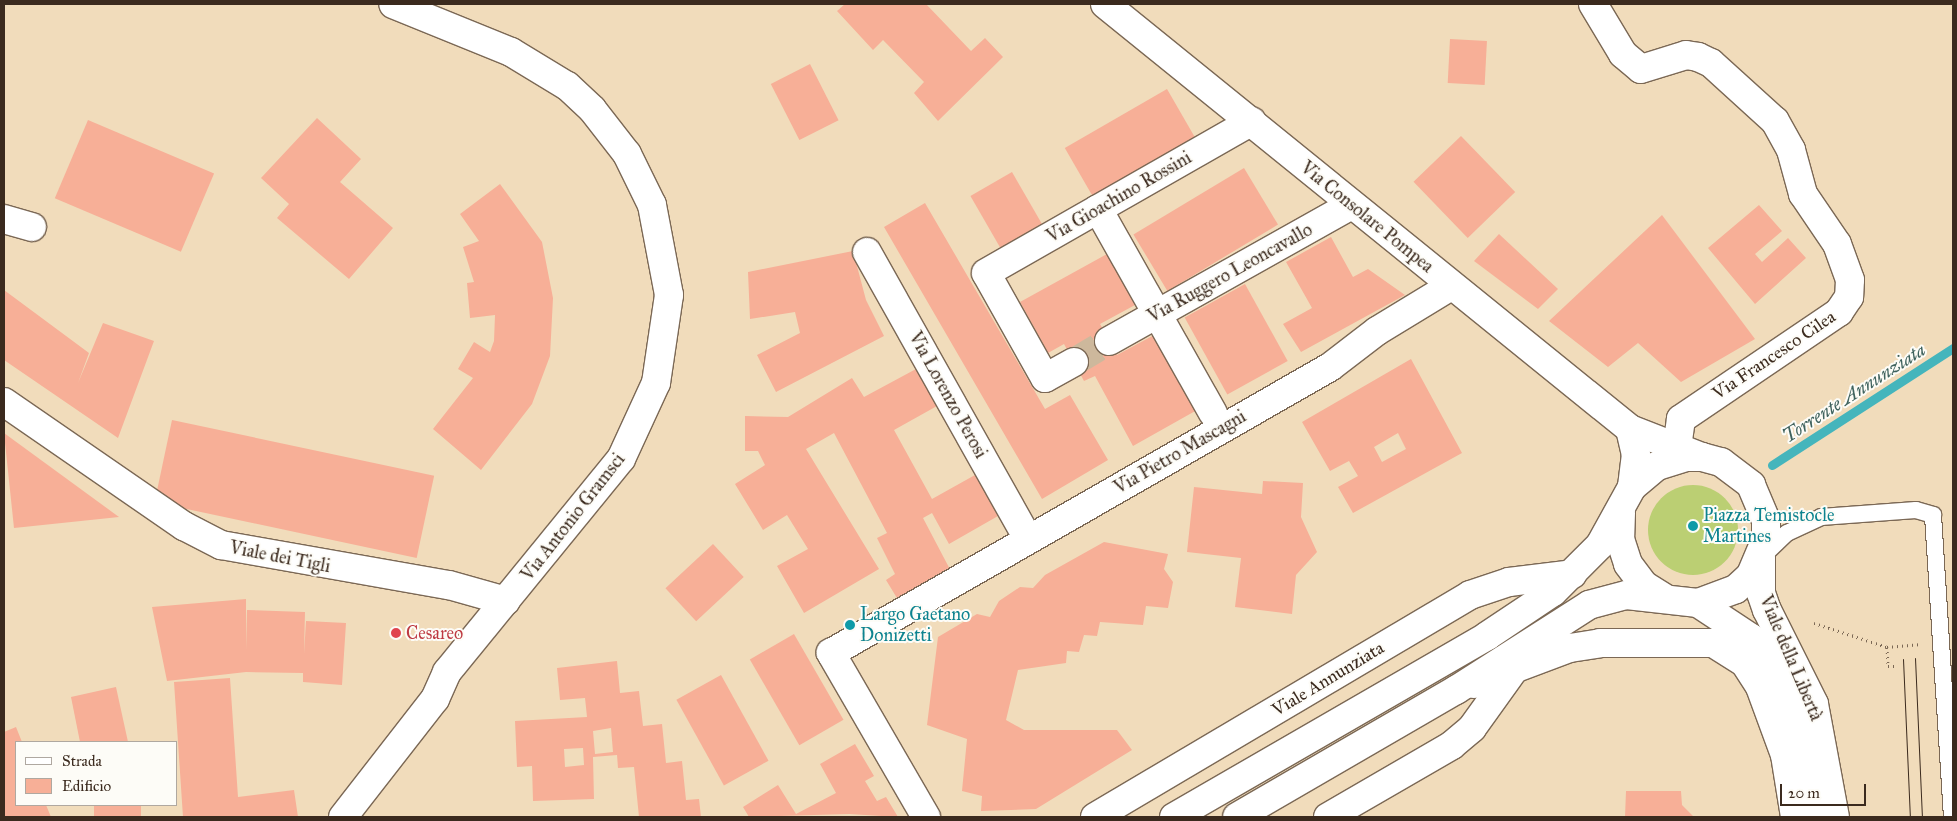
<!DOCTYPE html>
<meta charset="utf-8">
<style>
body{margin:0}
#map{position:relative;width:1957px;height:821px;overflow:hidden;background:#f1dcbb;font-family:"IM FELL Great Primer",serif}
div>[style]{position:absolute}
[style*='--x']{left:calc(var(--x)*1px);top:calc(var(--y)*1px);width:calc(var(--w)*1px);rotate:calc(var(--a)*1deg)}
.green>*{inset:0;background:#bbcf73}
.round{border-radius:50%}
.stream>*{height:9px;margin:-4.5px;padding:0 4.5px;transform-origin:4.5px;border-radius:4.5px;background:#45b5bc}
.building>*{inset:0;background:#f7af97;transform-origin:0 0}
.street-tunnel>*{height:28px;margin-top:-14px;transform-origin:0;background:repeating-linear-gradient(90deg,#cdb89c 0 28px,transparent 0 42px)}
.path>*{height:3px;margin-top:-1.5px;transform-origin:0;background:repeating-linear-gradient(90deg,#7b6855 0 1px,transparent 0 5px)}
.roads{filter:drop-shadow(1px 0 #7b6855) drop-shadow(-1px 0 #7b6855) drop-shadow(0 1px #7b6855) drop-shadow(0 -1px #7b6855)}
.lane>*{height:16px;margin:-8px;padding:0 8px;transform-origin:8px;border-radius:8px;background:#fff}
.street>*{height:28px;margin:-14px;padding:0 14px;transform-origin:14px;border-radius:14px;background:#fff}
.secondary>*{height:28px;margin:-14px;padding:0 14px;transform-origin:14px;border-radius:14px;background:#fff}
.primary>*{height:28px;margin:-14px;padding:0 14px;transform-origin:14px;border-radius:14px;background:#fff}
.tram>*{height:1px;margin:-0.5px;padding:0 0.5px;transform-origin:0.5px;border-radius:0.5px;background:#3b2a1e}
.dots>*{width:14px;height:14px;translate:-50% -50%;box-sizing:border-box;border:2px solid #fdfcf7;border-radius:50%}
span{translate:-50% -50%;white-space:nowrap;text-align:center;line-height:1.15;-webkit-text-stroke:4px #fdfcf7;paint-order:stroke}
.street-label{font-size:18px;color:#3b2a1e}
.culture-label{font-size:18px;color:#0d838f}
.left{translate:0 -50%;text-align:left}
.health-label{font-size:18px;color:#be3a42}
.water-label{font-size:19px;color:#3f625d;font-style:italic}
.frame{position:absolute;inset:0;border:5px solid #3b2a1e;pointer-events:none}
.legend{position:absolute;left:15px;top:741px;width:162px;height:65px;box-sizing:border-box;background:#fdfcf7;border:1px solid #afa8a0;margin:0;padding:6px 9px;list-style:none;font-size:15px;color:#3b2a1e}
.legend li{display:flex;align-items:center;gap:10px;height:25px}
.legend b{width:25px;border:1px solid #afa8a0}
.scale{position:absolute;left:1780px;top:784px;width:86px;height:22px;box-sizing:border-box;border:2px solid #3b2a1e;border-top:0;padding-left:6px;font-size:15px;line-height:18px;white-space:nowrap;color:#3b2a1e;-webkit-text-stroke:4px #fdfcf7;paint-order:stroke}
</style>
<div id="map">
<div class="green">
<div class="round" style="left:1648px;top:485px;width:90px;height:90px"></div>
</div>
<div class="stream">
<div style="--x:1772;--y:465;--w:216;--a:-32.9"></div>
</div>
<div class="building">
<div style="clip-path:polygon(845px 4px,926px 4px,971px 51px,985px 38px,1003px 57px,938px 121px,914px 93px,924px 82px,883px 40px,873px 50px,837px 11px)"></div>
<div style="left:1450px;top:39px;width:37px;height:44px;rotate:3deg"></div>
<div style="left:810px;top:64px;width:63px;height:44px;rotate:63deg"></div>
<div style="left:1167px;top:89px;width:58px;height:118px;rotate:60deg"></div>
<div style="clip-path:polygon(317px 118px,361px 159px,340px 182px,393px 228px,349px 279px,277px 218px,289px 204px,261px 178px)"></div>
<div style="left:88px;top:120px;width:137px;height:85px;rotate:23deg"></div>
<div style="left:1461px;top:136px;width:78px;height:66px;rotate:46deg"></div>
<div style="left:1244px;top:168px;width:66px;height:129px;rotate:59deg"></div>
<div style="left:1012px;top:172px;width:64px;height:48px;rotate:60deg"></div>
<div style="clip-path:polygon(500px 184px,542px 242px,553px 298px,550px 356px,532px 404px,481px 470px,433px 429px,473px 378px,458px 369px,474px 342px,490px 352px,494px 341px,495px 315px,470px 318px,467px 283px,474px 282px,463px 247px,479px 241px,460px 214px)"></div>
<div style="clip-path:polygon(925px 203px,1045px 409px,1070px 395px,1108px 460px,1042px 499px,884px 227px)"></div>
<div style="clip-path:polygon(1759px 205px,1782px 231px,1755px 254px,1762px 262px,1788px 238px,1806px 258px,1755px 304px,1708px 248px)"></div>
<div style="clip-path:polygon(1662px 215px,1755px 339px,1681px 382px,1638px 343px,1608px 367px,1549px 321px)"></div>
<div style="clip-path:polygon(1499px 234px,1558px 289px,1538px 309px,1474px 261px)"></div>
<div style="clip-path:polygon(1331px 237px,1353px 277px,1368px 269px,1405px 295px,1301px 352px,1283px 324px,1312px 308px,1286px 262px)"></div>
<div style="clip-path:polygon(853px 251px,866px 300px,884px 336px,776px 392px,757px 355px,800px 333px,795px 312px,750px 319px,748px 272px)"></div>
<div style="clip-path:polygon(1107px 254px,1135px 305px,1100px 324px,1117px 355px,1156px 334px,1197px 410px,1133px 446px,1095px 376px,1084px 381px,1064px 344px,1048px 353px,1020px 302px)"></div>
<div style="left:1245px;top:284px;width:88px;height:69px;rotate:61deg"></div>
<div style="clip-path:polygon(4px 290px,89px 353px,78px 383px,103px 323px,154px 341px,118px 438px,4px 360px)"></div>
<div style="clip-path:polygon(evenodd,1411px 359px,1462px 453px,1353px 513px,1338px 487px,1358px 476px,1349px 461px,1330px 471px,1302px 422px,1411px 359px,1398px 433px,1406px 449px,1382px 462px,1374px 447px,1398px 433px)"></div>
<div style="clip-path:polygon(916px 369px,937px 406px,894px 430px,932px 499px,975px 475px,998px 516px,949px 544px,932px 513px,923px 518px,954px 577px,900px 603px,886px 580px,895px 574px,877px 538px,887px 533px,834px 433px,806px 449px,879px 569px,804px 613px,777px 566px,808px 549px,787px 515px,763px 530px,735px 484px,765px 465px,758px 451px,745px 451px,745px 416px,788px 417px,852px 378px,864px 397px)"></div>
<div style="left:172px;top:420px;width:268px;height:84px;rotate:12deg"></div>
<div style="clip-path:polygon(4px 433px,119px 517px,14px 528px)"></div>
<div style="clip-path:polygon(1263px 481px,1303px 483px,1301px 517px,1317px 552px,1296px 575px,1292px 614px,1235px 607px,1241px 558px,1187px 552px,1194px 487px,1262px 494px)"></div>
<div style="clip-path:polygon(1104px 542px,1168px 554px,1164px 569px,1173px 582px,1168px 608px,1146px 606px,1143px 625px,1100px 622px,1097px 636px,1084px 635px,1079px 652px,1067px 651px,1066px 663px,1018px 670px,1006px 720px,1024px 730px,1117px 730px,1132px 750px,1036px 809px,981px 811px,982px 796px,962px 791px,967px 739px,927px 725px,938px 637px,977px 614px,990px 617px,999px 601px,1020px 587px,1033px 588px,1045px 575px)"></div>
<div style="left:713px;top:544px;width:45px;height:65px;rotate:47deg"></div>
<div style="clip-path:polygon(246px 599px,246px 650px,247px 610px,305px 612px,304px 654px,306px 621px,346px 623px,342px 685px,303px 682px,303px 673px,246px 672px,167px 681px,152px 607px)"></div>
<div style="left:794px;top:634px;width:99px;height:51px;rotate:60deg"></div>
<div style="clip-path:polygon(evenodd,617px 661px,620px 693px,639px 691px,643px 726px,662px 724px,666px 763px,682px 761px,686px 800px,699px 799px,701px 817px,639px 817px,634px 767px,618px 768px,617px 755px,593px 757px,594px 799px,533px 801px,532px 766px,517px 767px,515px 721px,587px 717px,585px 698px,560px 700px,557px 668px,617px 661px,611px 728px,613px 752px,595px 754px,593px 731px,611px 728px,617px 661px,583px 748px,584px 765px,565px 767px,564px 749px,583px 748px)"></div>
<div style="left:721px;top:675px;width:98px;height:51px;rotate:61deg"></div>
<div style="clip-path:polygon(230px 678px,238px 797px,294px 790px,298px 817px,183px 817px,174px 682px)"></div>
<div style="clip-path:polygon(116px 687px,128px 742px,80px 742px,71px 697px)"></div>
<div style="clip-path:polygon(16px 727px,22px 742px,16px 742px,16px 805px,46px 805px,51px 817px,4px 817px,4px 732px)"></div>
<div style="clip-path:polygon(855px 744px,874px 776px,865px 781px,877px 801px,886px 797px,898px 817px,849px 814px,749px 817px,743px 807px,778px 785px,796px 814px,836px 793px,820px 764px)"></div>
<div style="clip-path:polygon(1626px 791px,1681px 791px,1682px 805px,1694px 817px,1625px 817px)"></div>
<div style="left:94px;top:805px;width:47px;height:12px"></div>
</div>
<div class="street-tunnel">
<div style="--x:1074;--y:362;--w:41;--a:-31"></div>
</div>
<div class="path">
<div style="--x:1814;--y:623;--w:77;--a:18.2"></div>
<div style="--x:1887;--y:647;--w:32;--a:-5"></div>
<div style="--x:1887;--y:647;--w:19;--a:87"></div>
<div style="--x:1888;--y:666;--w:7;--a:0"></div>
</div>
<div class="roads">
<div class="lane">
<div style="--x:1765;--y:554;--w:30;--a:-44"></div>
<div style="--x:1787;--y:533;--w:38;--a:-25"></div>
<div style="--x:1821;--y:517;--w:95;--a:-4.2"></div>
<div style="--x:1916;--y:510;--w:18;--a:16"></div>
<div style="--x:1933;--y:515;--w:303;--a:86.4"></div>
</div>
<div class="street">
<div style="--x:1593;--y:4;--w:58;--a:59"></div>
<div style="--x:1623;--y:54;--w:23;--a:40"></div>
<div style="--x:1641;--y:69;--w:47;--a:-17.3"></div>
<div style="--x:1686;--y:55;--w:12;--a:9"></div>
<div style="--x:1698;--y:57;--w:14;--a:25"></div>
<div style="--x:1711;--y:63;--w:86;--a:42.2"></div>
<div style="--x:1775;--y:121;--w:33;--a:61"></div>
<div style="--x:1791;--y:150;--w:46;--a:74.7"></div>
<div style="--x:1803;--y:194;--w:60;--a:55.8"></div>
<div style="--x:1837;--y:244;--w:38;--a:70"></div>
<div style="--x:1850;--y:280;--w:17;--a:93"></div>
<div style="--x:1849;--y:297;--w:18;--a:124"></div>
<div style="--x:1839;--y:312;--w:191;--a:145.9"></div>
<div style="--x:1681;--y:419;--w:30;--a:98"></div>
<div style="--x:1098;--y:209;--w:234;--a:60.6"></div>
<div style="--x:4;--y:219;--w:29;--a:16"></div>
<div style="--x:867;--y:252;--w:329;--a:60.7"></div>
<div style="--x:1109;--y:341;--w:278;--a:-29.3"></div>
<div style="--x:1074;--y:362;--w:33;--a:151"></div>
<div style="--x:1045;--y:378;--w:120;--a:-119.3"></div>
<div style="--x:986;--y:273;--w:306;--a:-29.7"></div>
<div style="--x:4;--y:402;--w:219;--a:34.6"></div>
<div style="--x:184;--y:526;--w:42;--a:27.2"></div>
<div style="--x:221;--y:545;--w:231;--a:10"></div>
<div style="--x:449;--y:585;--w:59;--a:15.7"></div>
<div style="--x:1474;--y:684;--w:103;--a:-20.6"></div>
<div style="--x:1570;--y:648;--w:30;--a:-9"></div>
<div style="--x:1600;--y:643;--w:113;--a:0"></div>
<div style="--x:1713;--y:643;--w:36;--a:32"></div>
<div style="--x:1744;--y:662;--w:30;--a:57"></div>
<div style="--x:1760;--y:687;--w:72;--a:69.8"></div>
<div style="--x:1785;--y:755;--w:63;--a:80.8"></div>
<div style="--x:926;--y:817;--w:190;--a:-120.1"></div>
<div style="--x:831;--y:653;--w:575;--a:-29.82"></div>
<div style="--x:1330;--y:367;--w:59;--a:-37.5"></div>
<div style="--x:1377;--y:331;--w:87;--a:-31.3"></div>
<div style="--x:1095;--y:817;--w:436;--a:-30.6"></div>
<div style="--x:1470;--y:595;--w:41;--a:-18.4"></div>
<div style="--x:1509;--y:582;--w:64;--a:-7.1"></div>
<div style="--x:1328;--y:817;--w:143;--a:-30.1"></div>
<div style="--x:1452;--y:745;--w:26;--a:-40"></div>
<div style="--x:1472;--y:728;--w:70;--a:-54.3"></div>
</div>
<div class="secondary">
<div style="--x:1105;--y:4;--w:675;--a:38.99"></div>
<div style="--x:1630;--y:429;--w:77;--a:21.3"></div>
<div style="--x:1630;--y:429;--w:26;--a:77"></div>
<div style="--x:1636;--y:454;--w:33;--a:97"></div>
</div>
<div class="primary">
<div style="--x:1621;--y:513;--w:26;--a:92"></div>
<div style="--x:1620;--y:539;--w:26;--a:72"></div>
<div style="--x:1628;--y:564;--w:26;--a:53"></div>
<div style="--x:1644;--y:585;--w:26;--a:32"></div>
<div style="--x:1761;--y:557;--w:36;--a:90"></div>
<div style="--x:1761;--y:593;--w:18;--a:71"></div>
<div style="--x:1767;--y:610;--w:105;--a:63.4"></div>
<div style="--x:1814;--y:704;--w:115;--a:79.5"></div>
<div style="--x:1698;--y:603;--w:64;--a:33.4"></div>
<div style="--x:1751;--y:638;--w:50;--a:56.3"></div>
<div style="--x:1779;--y:680;--w:71;--a:71.8"></div>
<div style="--x:1801;--y:747;--w:70;--a:84.3"></div>
<div style="--x:343;--y:817;--w:150;--a:-52.1"></div>
<div style="--x:435;--y:699;--w:30;--a:-66"></div>
<div style="--x:447;--y:672;--w:275;--a:-50.8"></div>
<div style="--x:621;--y:459;--w:84;--a:-65.3"></div>
<div style="--x:656;--y:383;--w:89;--a:-81.6"></div>
<div style="--x:669;--y:295;--w:92;--a:-100.7"></div>
<div style="--x:652;--y:205;--w:57;--a:-116.1"></div>
<div style="--x:627;--y:154;--w:57;--a:-127.9"></div>
<div style="--x:592;--y:109;--w:34;--a:-137"></div>
<div style="--x:567;--y:86;--w:66;--a:-148.7"></div>
<div style="--x:511;--y:52;--w:127;--a:-157.9"></div>
<div style="--x:1174;--y:817;--w:362;--a:-30"></div>
<div style="--x:1487;--y:636;--w:79;--a:-33.7"></div>
<div style="--x:1553;--y:592;--w:66;--a:-45"></div>
<div style="--x:1600;--y:545;--w:66;--a:-61.1"></div>
<div style="--x:1632;--y:487;--w:33;--a:-40"></div>
<div style="--x:1657;--y:466;--w:31;--a:-17"></div>
<div style="--x:1687;--y:457;--w:15;--a:0"></div>
<div style="--x:1702;--y:457;--w:20;--a:15"></div>
<div style="--x:1721;--y:462;--w:38;--a:37"></div>
<div style="--x:1751;--y:485;--w:38;--a:67"></div>
<div style="--x:1766;--y:520;--w:19;--a:90"></div>
<div style="--x:1766;--y:539;--w:39;--a:113"></div>
<div style="--x:1751;--y:575;--w:21;--a:137"></div>
<div style="--x:1736;--y:589;--w:40;--a:159.8"></div>
<div style="--x:1698;--y:603;--w:72;--a:-173.7"></div>
<div style="--x:1626;--y:595;--w:38;--a:165"></div>
<div style="--x:1589;--y:605;--w:158;--a:147.4"></div>
<div style="--x:1456;--y:690;--w:253;--a:149.9"></div>
</div>
</div>
<div class="tram">
<div style="--x:1915;--y:658;--w:159;--a:87.5"></div>
<div style="--x:1903;--y:659;--w:158;--a:87.5"></div>
</div>
<div class="dots">
<div style="left:1693px;top:526px;background:#0f9aa8"></div>
<div style="left:850px;top:625px;background:#0f9aa8"></div>
<div style="left:396px;top:633px;background:#e0444e"></div>
</div>
<div class="street-label">
<span style="left:1119px;top:197px;rotate:-30deg">Via Gioachino Rossini</span>
<span style="left:1367px;top:217px;rotate:39deg">Via Consolare Pompea</span>
<span style="left:1230px;top:273px;rotate:-29deg">Via Ruggero Leoncavallo</span>
<span style="left:1774px;top:355px;rotate:-34deg">Via Francesco Cilea</span>
<span style="left:948px;top:395px;rotate:61deg">Via Lorenzo Perosi</span>
<span style="left:1180px;top:452px;rotate:-30deg">Via Pietro Mascagni</span>
<span style="left:573px;top:517px;rotate:-52deg">Via Antonio Gramsci</span>
<span style="left:280px;top:557px;rotate:11deg">Viale dei Tigli</span>
<span style="left:1791px;top:658px;rotate:67deg">Viale della Libertà</span>
<span style="left:1328px;top:679px;rotate:-31deg">Viale Annunziata</span>
</div>
<div class="culture-label">
<span class="left" style="left:1703px;top:526px">Piazza Temistocle<br>Martines</span>
<span class="left" style="left:860px;top:625px">Largo Gaetano<br>Donizetti</span>
</div>
<div class="health-label">
<span class="left" style="left:406px;top:633px">Cesareo</span>
</div>
<div class="water-label">
<span style="left:1854px;top:393px;rotate:-33deg">Torrente Annunziata</span>
</div>
<div class="frame"></div>
<ul class="legend">
<li><b style="height:6px;background:#fff"></b>Strada</li>
<li><b style="height:14px;background:#f7af97"></b>Edificio</li>
</ul>
<div class="scale">20 m</div>
</div>
